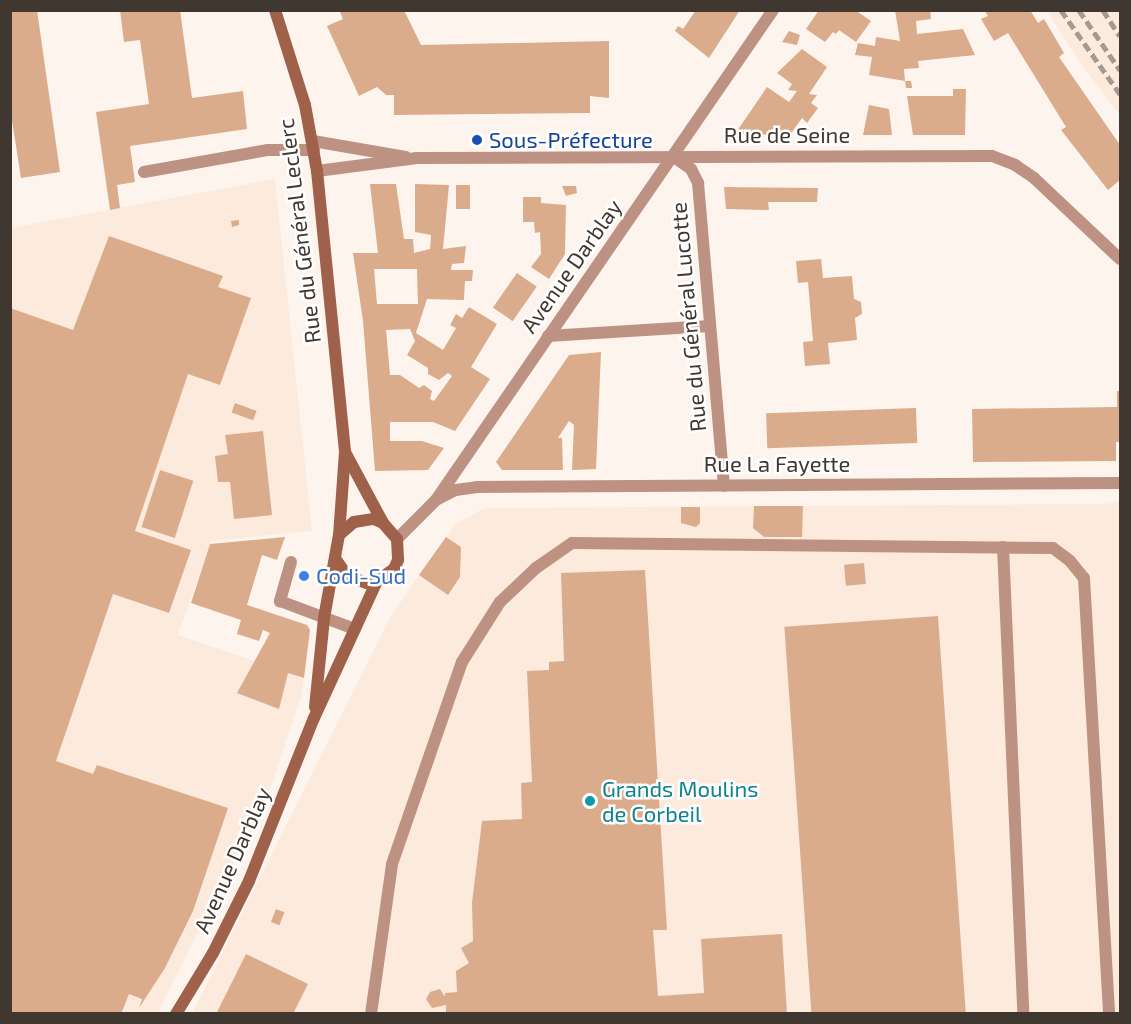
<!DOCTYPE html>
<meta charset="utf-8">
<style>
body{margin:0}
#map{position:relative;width:1131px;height:1024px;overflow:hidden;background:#fef4ee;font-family:"Exo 2",sans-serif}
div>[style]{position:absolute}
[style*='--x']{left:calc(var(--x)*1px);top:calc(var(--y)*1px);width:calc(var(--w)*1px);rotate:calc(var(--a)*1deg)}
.built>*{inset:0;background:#fceadd}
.building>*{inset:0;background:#daac8c;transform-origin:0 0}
.lane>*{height:12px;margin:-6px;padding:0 6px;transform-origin:6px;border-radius:6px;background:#be9282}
.street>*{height:12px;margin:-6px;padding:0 6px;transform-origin:6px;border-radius:6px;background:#be9282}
.secondary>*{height:12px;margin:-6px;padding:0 6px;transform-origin:6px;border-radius:6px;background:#9f614a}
.rail>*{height:4.5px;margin-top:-2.25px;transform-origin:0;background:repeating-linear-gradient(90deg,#a49a94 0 9px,transparent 0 13.5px)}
.dots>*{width:16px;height:16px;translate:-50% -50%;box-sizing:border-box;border:3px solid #fff;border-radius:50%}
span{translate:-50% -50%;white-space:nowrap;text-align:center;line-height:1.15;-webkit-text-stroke:5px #fff;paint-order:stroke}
.street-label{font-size:22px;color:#403730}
.transit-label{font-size:22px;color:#164399}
.left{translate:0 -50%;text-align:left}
.shop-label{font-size:22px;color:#366cbe}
.culture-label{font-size:22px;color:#0d838f}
.frame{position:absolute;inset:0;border:12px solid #403730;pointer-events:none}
</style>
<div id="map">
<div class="built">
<div style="clip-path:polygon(1047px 11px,1120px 11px,1120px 115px,1081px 64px)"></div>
<div style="clip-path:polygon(275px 179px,312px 531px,211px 541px,178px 635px,304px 678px,302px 693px,272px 784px,158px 1013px,11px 1014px,11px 228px)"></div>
<div style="clip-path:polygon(1120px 501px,1120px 1013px,192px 1014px,391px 616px,455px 524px,485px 508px,1105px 504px)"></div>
</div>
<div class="building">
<div style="clip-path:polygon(10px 10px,37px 10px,60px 172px,21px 178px,10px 108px)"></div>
<div style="clip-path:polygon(120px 10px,180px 10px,192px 98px,243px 91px,247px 129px,130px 146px,135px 182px,117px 185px,120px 208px,110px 210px,96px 112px,149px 104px,140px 40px,124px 42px)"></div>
<div style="clip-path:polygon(339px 10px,404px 10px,421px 45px,609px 41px,609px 98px,590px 96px,590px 113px,394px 115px,394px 95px,386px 95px,377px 87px,359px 96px,327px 26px,343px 19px)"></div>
<div style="clip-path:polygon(696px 10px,740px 10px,709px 58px,675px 31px,678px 26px,683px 29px)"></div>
<div style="clip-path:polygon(819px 10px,855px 10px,871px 21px,856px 42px,839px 30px,836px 34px,833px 32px,825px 42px,806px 29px)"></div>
<div style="clip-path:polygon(895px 10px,930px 10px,931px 19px,916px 21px,917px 34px,963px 29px,975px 55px,918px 61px,919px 68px,904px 69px,905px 81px,869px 75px,872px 57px,855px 55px,858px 43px,875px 46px,876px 37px,900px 41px)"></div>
<div style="clip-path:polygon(984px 10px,1030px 10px,1038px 23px,1044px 19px,1064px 53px,1059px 57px,1120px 145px,1120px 180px,1108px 190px,1061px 130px,1066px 127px,1008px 33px,994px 41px,981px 19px,988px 16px)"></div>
<div style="clip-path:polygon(789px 31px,800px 35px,797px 45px,782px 42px)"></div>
<div style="clip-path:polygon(802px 49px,827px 67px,809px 94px,817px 95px,811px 103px,818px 108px,807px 123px,802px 118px,790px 135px,735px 134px,767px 87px,789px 102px,797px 91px,788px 90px,792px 84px,777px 73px)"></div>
<div style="clip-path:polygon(905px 81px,911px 81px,912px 88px,906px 88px)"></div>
<div style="clip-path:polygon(953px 89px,966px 89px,965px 135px,913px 135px,907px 96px,953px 96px)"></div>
<div style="clip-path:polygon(869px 105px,889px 109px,892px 135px,863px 135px)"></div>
<div style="clip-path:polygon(evenodd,370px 184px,396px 184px,404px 239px,413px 239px,414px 253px,430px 249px,431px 235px,415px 232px,415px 184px,449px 185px,443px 249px,466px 246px,464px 263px,452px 264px,451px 270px,473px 270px,472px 281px,465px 281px,464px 300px,427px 299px,416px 333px,443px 350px,456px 328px,450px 325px,456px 314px,462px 318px,469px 307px,497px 324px,471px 367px,490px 379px,455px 431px,433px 422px,390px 422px,390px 441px,422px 441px,444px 448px,428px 470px,375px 471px,363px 321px,353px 253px,378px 253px,370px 184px,374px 269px,417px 269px,418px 304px,377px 304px,374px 269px,370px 184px,410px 329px,415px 341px,407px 355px,428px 368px,428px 374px,439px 380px,448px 373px,452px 376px,434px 401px,430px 399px,432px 391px,424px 385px,419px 388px,400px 375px,390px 375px,386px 330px,410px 329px)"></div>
<div style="left:456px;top:185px;width:14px;height:24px"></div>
<div style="clip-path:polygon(562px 186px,576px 186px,577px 193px,566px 196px)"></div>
<div style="clip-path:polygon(724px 187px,818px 188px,817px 202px,768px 202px,769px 210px,726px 209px)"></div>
<div style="clip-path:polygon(523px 197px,541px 197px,541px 203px,566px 205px,565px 254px,549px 279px,531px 267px,541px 254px,540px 232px,535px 233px,534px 222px,523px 222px)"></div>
<div style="clip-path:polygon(239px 220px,239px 225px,232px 227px,231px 221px)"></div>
<div style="clip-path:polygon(109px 236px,223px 276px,218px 287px,251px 298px,220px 385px,188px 374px,135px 531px,191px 550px,169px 613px,113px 594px,56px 761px,93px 774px,97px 765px,228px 808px,193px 911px,165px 968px,139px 1008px,142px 999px,129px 994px,121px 1014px,10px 1014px,10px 308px,73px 330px)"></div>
<div style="clip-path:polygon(821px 259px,823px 278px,852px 276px,854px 299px,861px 302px,862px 314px,855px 318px,857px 340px,828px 343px,830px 364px,805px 366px,803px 342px,813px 341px,808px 282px,798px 283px,796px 261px)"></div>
<div style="left:517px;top:273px;width:24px;height:42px;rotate:35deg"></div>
<div style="clip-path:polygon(601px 352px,596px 469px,572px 470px,574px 425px,569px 421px,558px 438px,562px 438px,563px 470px,502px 470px,496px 462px,569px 355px)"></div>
<div style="clip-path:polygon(1117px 391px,1120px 391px,1120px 442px,1116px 442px,1116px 461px,973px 462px,972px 409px,1117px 407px)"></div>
<div style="left:235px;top:403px;width:23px;height:10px;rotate:20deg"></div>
<div style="left:916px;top:408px;width:35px;height:150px;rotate:88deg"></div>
<div style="clip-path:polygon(263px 431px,272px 515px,234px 519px,230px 482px,218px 482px,215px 456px,228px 454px,225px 435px)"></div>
<div style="left:160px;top:470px;width:35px;height:60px;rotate:18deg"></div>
<div style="clip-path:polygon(754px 506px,803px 506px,802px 537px,764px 537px,753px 528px)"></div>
<div style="clip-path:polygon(681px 507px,700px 507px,700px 523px,696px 527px,681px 523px)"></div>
<div style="clip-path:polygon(285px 537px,277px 560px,262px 555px,247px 605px,307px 625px,310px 630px,304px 678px,288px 673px,279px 709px,237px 693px,270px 633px,263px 630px,259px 641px,237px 634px,241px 620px,191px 603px,210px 544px)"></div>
<div style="clip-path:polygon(446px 537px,461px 547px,460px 577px,448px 595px,419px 575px)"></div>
<div style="left:864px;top:563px;width:21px;height:20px;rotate:85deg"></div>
<div style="clip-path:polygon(645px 570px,667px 930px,653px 930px,658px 996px,704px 993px,701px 939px,782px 934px,787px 1014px,446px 1014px,446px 1005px,432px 1008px,426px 999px,430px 992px,440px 989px,445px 997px,445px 993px,457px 992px,456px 971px,469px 963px,461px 948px,473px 941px,472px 903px,482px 821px,522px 819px,521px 783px,532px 782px,527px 671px,549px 670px,549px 662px,564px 661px,561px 573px)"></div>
<div style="left:938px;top:616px;width:399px;height:154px;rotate:86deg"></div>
<div style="left:276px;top:909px;width:9px;height:14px;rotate:21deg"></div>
<div style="clip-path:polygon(246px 954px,308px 984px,293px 1014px,216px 1014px)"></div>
</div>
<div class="lane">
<div style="--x:144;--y:172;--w:126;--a:-10.1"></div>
<div style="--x:268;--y:150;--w:46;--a:0"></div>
<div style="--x:548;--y:336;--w:162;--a:-3.5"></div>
<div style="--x:1003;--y:547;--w:467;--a:87.5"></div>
<div style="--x:291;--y:562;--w:41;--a:105.8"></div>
<div style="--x:280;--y:601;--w:80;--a:20.5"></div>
<div style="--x:371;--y:1014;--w:151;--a:-82"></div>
<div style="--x:392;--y:864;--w:214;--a:-70.9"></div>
<div style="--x:462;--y:662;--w:71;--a:-57.7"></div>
<div style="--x:500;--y:602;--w:50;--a:-43.4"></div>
<div style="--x:536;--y:568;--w:44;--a:-34.8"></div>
<div style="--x:572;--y:543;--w:481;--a:0.6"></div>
<div style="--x:1053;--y:548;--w:21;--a:37"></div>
<div style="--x:1070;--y:561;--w:22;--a:51"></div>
<div style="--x:1084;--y:578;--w:437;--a:86.7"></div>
</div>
<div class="street">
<div style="--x:313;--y:141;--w:94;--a:9.8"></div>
<div style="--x:674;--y:157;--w:21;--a:35"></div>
<div style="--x:691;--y:169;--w:16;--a:63"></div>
<div style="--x:698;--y:183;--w:304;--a:85.1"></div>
<div style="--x:317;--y:171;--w:101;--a:-7.4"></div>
<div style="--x:417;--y:158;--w:575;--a:-0.2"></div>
<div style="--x:992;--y:156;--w:25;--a:21"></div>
<div style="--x:1015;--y:165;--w:23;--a:34"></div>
<div style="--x:1034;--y:178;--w:118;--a:43.3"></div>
<div style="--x:436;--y:500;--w:22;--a:-27"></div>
<div style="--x:456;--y:490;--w:21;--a:-8"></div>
<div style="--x:477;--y:487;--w:643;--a:-0.36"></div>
<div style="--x:397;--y:539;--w:55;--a:-45"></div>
<div style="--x:436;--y:500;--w:595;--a:-55.48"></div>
</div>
<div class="secondary">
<div style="--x:275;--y:10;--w:100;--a:72.5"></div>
<div style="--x:305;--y:105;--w:67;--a:79.7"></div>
<div style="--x:317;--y:171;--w:282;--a:84.3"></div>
<div style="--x:345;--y:452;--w:83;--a:94.1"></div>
<div style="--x:345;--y:452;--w:81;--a:61.8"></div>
<div style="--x:315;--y:707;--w:89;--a:-84.2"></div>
<div style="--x:324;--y:618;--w:84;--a:-79.8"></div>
<div style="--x:339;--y:535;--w:20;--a:-41"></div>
<div style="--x:354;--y:522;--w:20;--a:-9"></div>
<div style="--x:374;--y:519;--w:10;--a:24"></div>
<div style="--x:383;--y:523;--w:21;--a:49"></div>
<div style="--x:397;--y:539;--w:21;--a:87"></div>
<div style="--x:398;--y:560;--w:10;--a:114"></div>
<div style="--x:394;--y:569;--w:21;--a:145"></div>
<div style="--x:377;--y:581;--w:10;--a:169"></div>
<div style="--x:367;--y:583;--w:20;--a:-162"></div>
<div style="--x:348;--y:577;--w:21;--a:-125"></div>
<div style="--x:176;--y:1014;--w:71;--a:-58.8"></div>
<div style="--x:213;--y:953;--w:80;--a:-63.4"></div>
<div style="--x:249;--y:881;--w:175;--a:-68.3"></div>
<div style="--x:314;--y:718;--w:151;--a:-65.3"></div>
</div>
<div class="rail">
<div style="--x:1061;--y:10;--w:103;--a:54.9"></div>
<div style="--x:1079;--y:10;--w:73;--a:55.7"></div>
<div style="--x:1103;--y:10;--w:31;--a:57"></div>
</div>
<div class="dots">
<div style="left:477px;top:140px;background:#1a4fb4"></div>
<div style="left:304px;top:576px;background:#3f7fe0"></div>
<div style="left:590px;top:801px;background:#0f9aa8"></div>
</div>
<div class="street-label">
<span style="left:787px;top:135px">Rue de Seine</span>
<span style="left:299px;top:231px;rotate:-97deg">Rue du Général Leclerc</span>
<span style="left:571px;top:266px;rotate:-55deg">Avenue Darblay</span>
<span style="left:688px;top:317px;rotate:-95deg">Rue du Général Lucotte</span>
<span style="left:777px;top:464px">Rue La Fayette</span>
<span style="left:232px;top:860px;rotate:-66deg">Avenue Darblay</span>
</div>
<div class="transit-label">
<span class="left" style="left:489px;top:140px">Sous-Préfecture</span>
</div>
<div class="shop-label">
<span class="left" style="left:316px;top:576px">Codi-Sud</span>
</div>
<div class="culture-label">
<span class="left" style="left:602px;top:801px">Grands Moulins<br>de Corbeil</span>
</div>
<div class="frame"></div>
</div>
